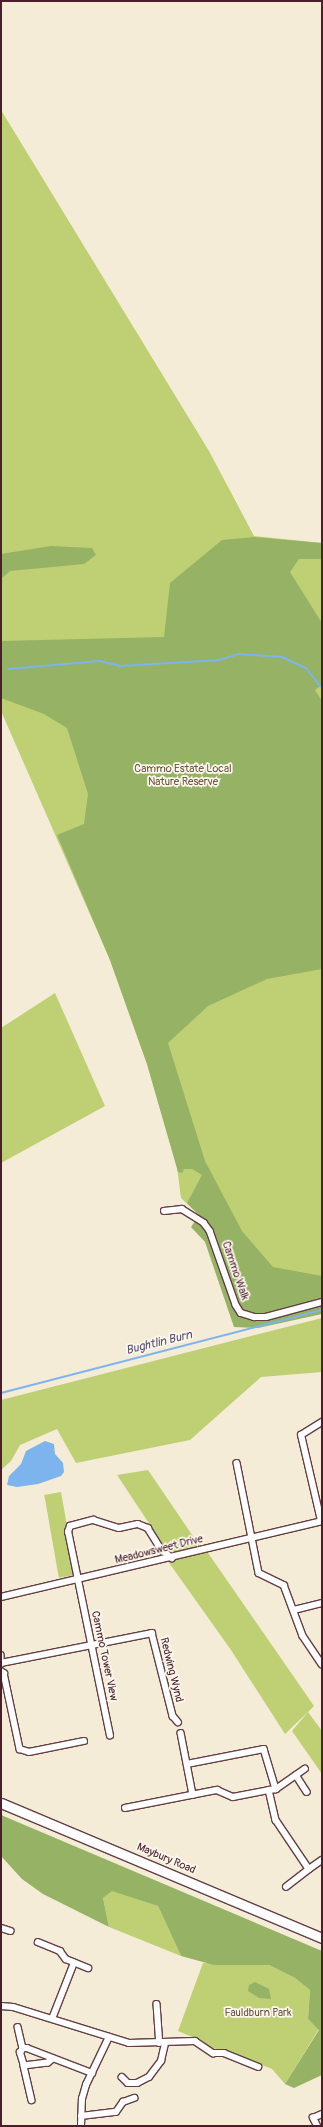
<!DOCTYPE html>
<style>
body{margin:0}
#map{position:relative;width:323px;height:2127px;overflow:hidden;background:#f4ecd7;font-family:Pangolin,sans-serif}
div>[style]{position:absolute}
[style*='--x']{left:calc(var(--x)*1px);top:calc(var(--y)*1px);width:calc(var(--w)*1px);rotate:calc(var(--a)*1deg)}
.green>*{inset:0;background:#bed073;transform-origin:0 0}
.forest>*{inset:0;background:#96b265}
.water>*{inset:0;background:#7eb4ed}
.stream>*{height:2px;margin:-1px;padding:0 1px;transform-origin:1px;border-radius:1px;background:#7eb4ed}
.roads{filter:drop-shadow(1px 0 #643e45) drop-shadow(-1px 0 #643e45) drop-shadow(0 1px #643e45) drop-shadow(0 -1px #643e45)}
.minor>*{height:5.5px;margin:-2.75px;padding:0 2.75px;transform-origin:2.75px;border-radius:2.75px;background:#fff}
.primary>*{height:9px;margin:-4.5px;padding:0 4.5px;transform-origin:4.5px;border-radius:4.5px;background:#fff}
span{translate:-50% -50%;white-space:nowrap;text-align:center;line-height:1.15;-webkit-text-stroke:3.5px #fbf7ec;paint-order:stroke}
.park-label{font-size:11px;color:#6d5441}
.street-label{font-size:11px;color:#4a1f2b}
.water-label{font-size:12px;color:#5c536f;font-style:italic}
.frame{position:absolute;inset:0;border:2px solid #4a1f2b;pointer-events:none}
</style>
<div id="map">
<div class="green">
<div style="clip-path:polygon(1px 110px,209px 451px,254px 536px,322px 543px,322px 1297px,271px 1312px,209px 1225px,181px 1198px,177px 1167px,147px 1064px,110px 960px,1px 711px)"></div>
<div style="clip-path:polygon(55px 993px,105px 1106px,1px 1163px,1px 1028px)"></div>
<div style="clip-path:polygon(322px 1318px,322px 1372px,261px 1377px,190px 1440px,76px 1463px,57px 1429px,20px 1445px,11px 1461px,1px 1470px,1px 1400px)"></div>
<div style="clip-path:polygon(148px 1470px,201px 1548px,172px 1558px,117px 1475px)"></div>
<div style="left:61px;top:1492px;width:84px;height:17px;rotate:80deg"></div>
<div style="clip-path:polygon(206px 1550px,314px 1706px,308px 1712px,322px 1731px,322px 1774px,292px 1731px,308px 1712px,285px 1734px,231px 1650px,167px 1560px)"></div>
<div style="clip-path:polygon(112px 1890px,158px 1906px,181px 1956px,109px 1927px,103px 1898px)"></div>
<div style="clip-path:polygon(203px 1963px,269px 1965px,295px 1978px,310px 1990px,308px 2019px,319px 2029px,285px 2084px,272px 2069px,224px 2050px,210px 2048px,204px 2042px,178px 2031px)"></div>
</div>
<div class="forest">
<div style="clip-path:polygon(254px 537px,322px 543px,322px 559px,299px 559px,290px 572px,322px 623px,322px 685px,315px 690px,322px 701px,322px 969px,267px 979px,208px 1006px,168px 1043px,205px 1161px,242px 1231px,273px 1267px,322px 1276px,322px 1314px,258px 1328px,234px 1327px,205px 1242px,191px 1227px,199px 1215px,187px 1203px,202px 1175px,192px 1169px,184px 1169px,182px 1173px,178px 1172px,147px 1064px,110px 960px,57px 835px,84px 824px,88px 794px,67px 728px,44px 714px,1px 698px,1px 641px,164px 637px,170px 583px,222px 540px)"></div>
<div style="clip-path:polygon(51px 546px,92px 548px,96px 555px,84px 564px,10px 571px,1px 579px,1px 554px)"></div>
<div style="clip-path:polygon(1px 1815px,322px 1951px,322px 2075px,294px 2088px,285px 2084px,319px 2030px,308px 2019px,310px 1990px,295px 1978px,269px 1965px,214px 1965px,181px 1956px,158px 1906px,112px 1891px,103px 1898px,109px 1927px,43px 1894px,22px 1879px,1px 1856px)"></div>
<div style="clip-path:polygon(255px 1982px,269px 1989px,271px 1999px,259px 1998px,248px 1991px,249px 1985px)"></div>
</div>
<div class="water">
<div style="clip-path:polygon(45px 1441px,54px 1444px,55px 1454px,63px 1463px,64px 1472px,61px 1476px,38px 1484px,17px 1487px,7px 1485px,9px 1476px,21px 1464px,26px 1451px)"></div>
</div>
<div class="stream">
<div style="--x:8;--y:669;--w:92;--a:-5"></div>
<div style="--x:100;--y:661;--w:21;--a:14"></div>
<div style="--x:120;--y:666;--w:99;--a:-3.5"></div>
<div style="--x:219;--y:660;--w:21;--a:-17"></div>
<div style="--x:239;--y:654;--w:43;--a:4"></div>
<div style="--x:282;--y:657;--w:26;--a:25"></div>
<div style="--x:306;--y:668;--w:23;--a:52"></div>
<div style="--x:1;--y:1393;--w:332;--a:-14.5"></div>
</div>
<div class="roads">
<div class="minor">
<div style="--x:164;--y:1211;--w:18;--a:-6"></div>
<div style="--x:182;--y:1209;--w:26;--a:32"></div>
<div style="--x:204;--y:1223;--w:10;--a:53"></div>
<div style="--x:210;--y:1231;--w:78;--a:70.6"></div>
<div style="--x:236;--y:1305;--w:9;--a:58"></div>
<div style="--x:241;--y:1313;--w:14;--a:17"></div>
<div style="--x:254;--y:1317;--w:12;--a:0"></div>
<div style="--x:266;--y:1317;--w:58;--a:-15"></div>
<div style="--x:237;--y:1463;--w:112;--a:78.7"></div>
<div style="--x:259;--y:1573;--w:28;--a:26"></div>
<div style="--x:284;--y:1585;--w:54;--a:69.6"></div>
<div style="--x:303;--y:1636;--w:34;--a:56"></div>
<div style="--x:321;--y:1521;--w:88;--a:-103.1"></div>
<div style="--x:301;--y:1435;--w:25;--a:-32"></div>
<div style="--x:1;--y:1597;--w:330;--a:-13.3"></div>
<div style="--x:294;--y:1610;--w:29;--a:-14"></div>
<div style="--x:1;--y:1655;--w:9;--a:90"></div>
<div style="--x:1;--y:1663;--w:154;--a:-11.2"></div>
<div style="--x:152;--y:1633;--w:86;--a:75.8"></div>
<div style="--x:173;--y:1716;--w:8;--a:50"></div>
<div style="--x:1;--y:1671;--w:4;--a:34"></div>
<div style="--x:4;--y:1673;--w:78;--a:78.1"></div>
<div style="--x:20;--y:1749;--w:9;--a:18"></div>
<div style="--x:29;--y:1752;--w:56;--a:-11.3"></div>
<div style="--x:181;--y:1733;--w:63;--a:79"></div>
<div style="--x:110;--y:1736;--w:208;--a:-101.6"></div>
<div style="--x:68;--y:1532;--w:6;--a:-72"></div>
<div style="--x:70;--y:1526;--w:24;--a:-15"></div>
<div style="--x:93;--y:1520;--w:27;--a:17"></div>
<div style="--x:119;--y:1528;--w:19;--a:-12"></div>
<div style="--x:138;--y:1524;--w:11;--a:22"></div>
<div style="--x:148;--y:1528;--w:26;--a:58"></div>
<div style="--x:162;--y:1550;--w:13;--a:39"></div>
<div style="--x:187;--y:1764;--w:78;--a:-11"></div>
<div style="--x:264;--y:1749;--w:42;--a:73.3"></div>
<div style="--x:296;--y:1775;--w:20;--a:57"></div>
<div style="--x:269;--y:1790;--w:31;--a:77"></div>
<div style="--x:276;--y:1820;--w:59;--a:56"></div>
<div style="--x:309;--y:1869;--w:16;--a:-35"></div>
<div style="--x:125;--y:1808;--w:94;--a:-11.1"></div>
<div style="--x:217;--y:1790;--w:17;--a:24"></div>
<div style="--x:233;--y:1797;--w:37;--a:-11"></div>
<div style="--x:269;--y:1790;--w:7;--a:-8"></div>
<div style="--x:276;--y:1789;--w:35;--a:-35"></div>
<div style="--x:286;--y:1887;--w:29;--a:-38"></div>
<div style="--x:1;--y:1928;--w:10;--a:17"></div>
<div style="--x:38;--y:1942;--w:24;--a:22"></div>
<div style="--x:60;--y:1951;--w:10;--a:53"></div>
<div style="--x:66;--y:1959;--w:24;--a:22"></div>
<div style="--x:157;--y:2004;--w:39;--a:86"></div>
<div style="--x:1;--y:2006;--w:12;--a:5"></div>
<div style="--x:13;--y:2007;--w:121;--a:17.2"></div>
<div style="--x:129;--y:2043;--w:66;--a:-1.7"></div>
<div style="--x:195;--y:2041;--w:22;--a:34"></div>
<div style="--x:213;--y:2053;--w:11;--a:0"></div>
<div style="--x:224;--y:2053;--w:37;--a:22"></div>
<div style="--x:52;--y:2019;--w:60;--a:-68.6"></div>
<div style="--x:18;--y:2027;--w:22;--a:77"></div>
<div style="--x:53;--y:2059;--w:6;--a:141"></div>
<div style="--x:48;--y:2063;--w:24;--a:173"></div>
<div style="--x:24;--y:2066;--w:14;--a:-107"></div>
<div style="--x:20;--y:2053;--w:6;--a:-59"></div>
<div style="--x:23;--y:2048;--w:4;--a:0"></div>
<div style="--x:27;--y:2048;--w:70;--a:21"></div>
<div style="--x:24;--y:2066;--w:35;--a:77"></div>
<div style="--x:122;--y:2077;--w:8;--a:45"></div>
<div style="--x:128;--y:2083;--w:9;--a:0"></div>
<div style="--x:137;--y:2083;--w:13;--a:-27"></div>
<div style="--x:149;--y:2077;--w:20;--a:-53"></div>
<div style="--x:161;--y:2061;--w:18;--a:-77"></div>
<div style="--x:81;--y:2116;--w:35;--a:-7"></div>
<div style="--x:116;--y:2112;--w:12;--a:-55"></div>
<div style="--x:123;--y:2102;--w:12;--a:-20"></div>
<div style="--x:81;--y:2126;--w:27;--a:-88"></div>
<div style="--x:82;--y:2099;--w:15;--a:-74"></div>
<div style="--x:86;--y:2085;--w:53;--a:-64.4"></div>
<div style="--x:317;--y:2126;--w:9;--a:-117"></div>
<div style="--x:313;--y:2118;--w:10;--a:-24"></div>
</div>
<div class="primary">
<div style="--x:1;--y:1803;--w:348;--a:22.8"></div>
</div>
</div>
<div class="park-label">
<span style="left:183px;top:776px">Cammo Estate Local<br>Nature Reserve</span>
<span style="left:258px;top:2013px">Fauldburn Park</span>
</div>
<div class="street-label">
<span style="left:235px;top:1271px;rotate:71deg">Cammo Walk</span>
<span style="left:159px;top:1550px;rotate:-14deg">Meadowsweet Drive</span>
<span style="left:104px;top:1656px;rotate:78deg">Cammo Tower View</span>
<span style="left:171px;top:1670px;rotate:76deg">Redwing Wynd</span>
<span style="left:166px;top:1859px;rotate:23deg">Maybury Road</span>
</div>
<div class="water-label">
<span style="left:159px;top:1343px;rotate:-14deg">Bughtlin Burn</span>
</div>
<div class="frame"></div>
</div>
